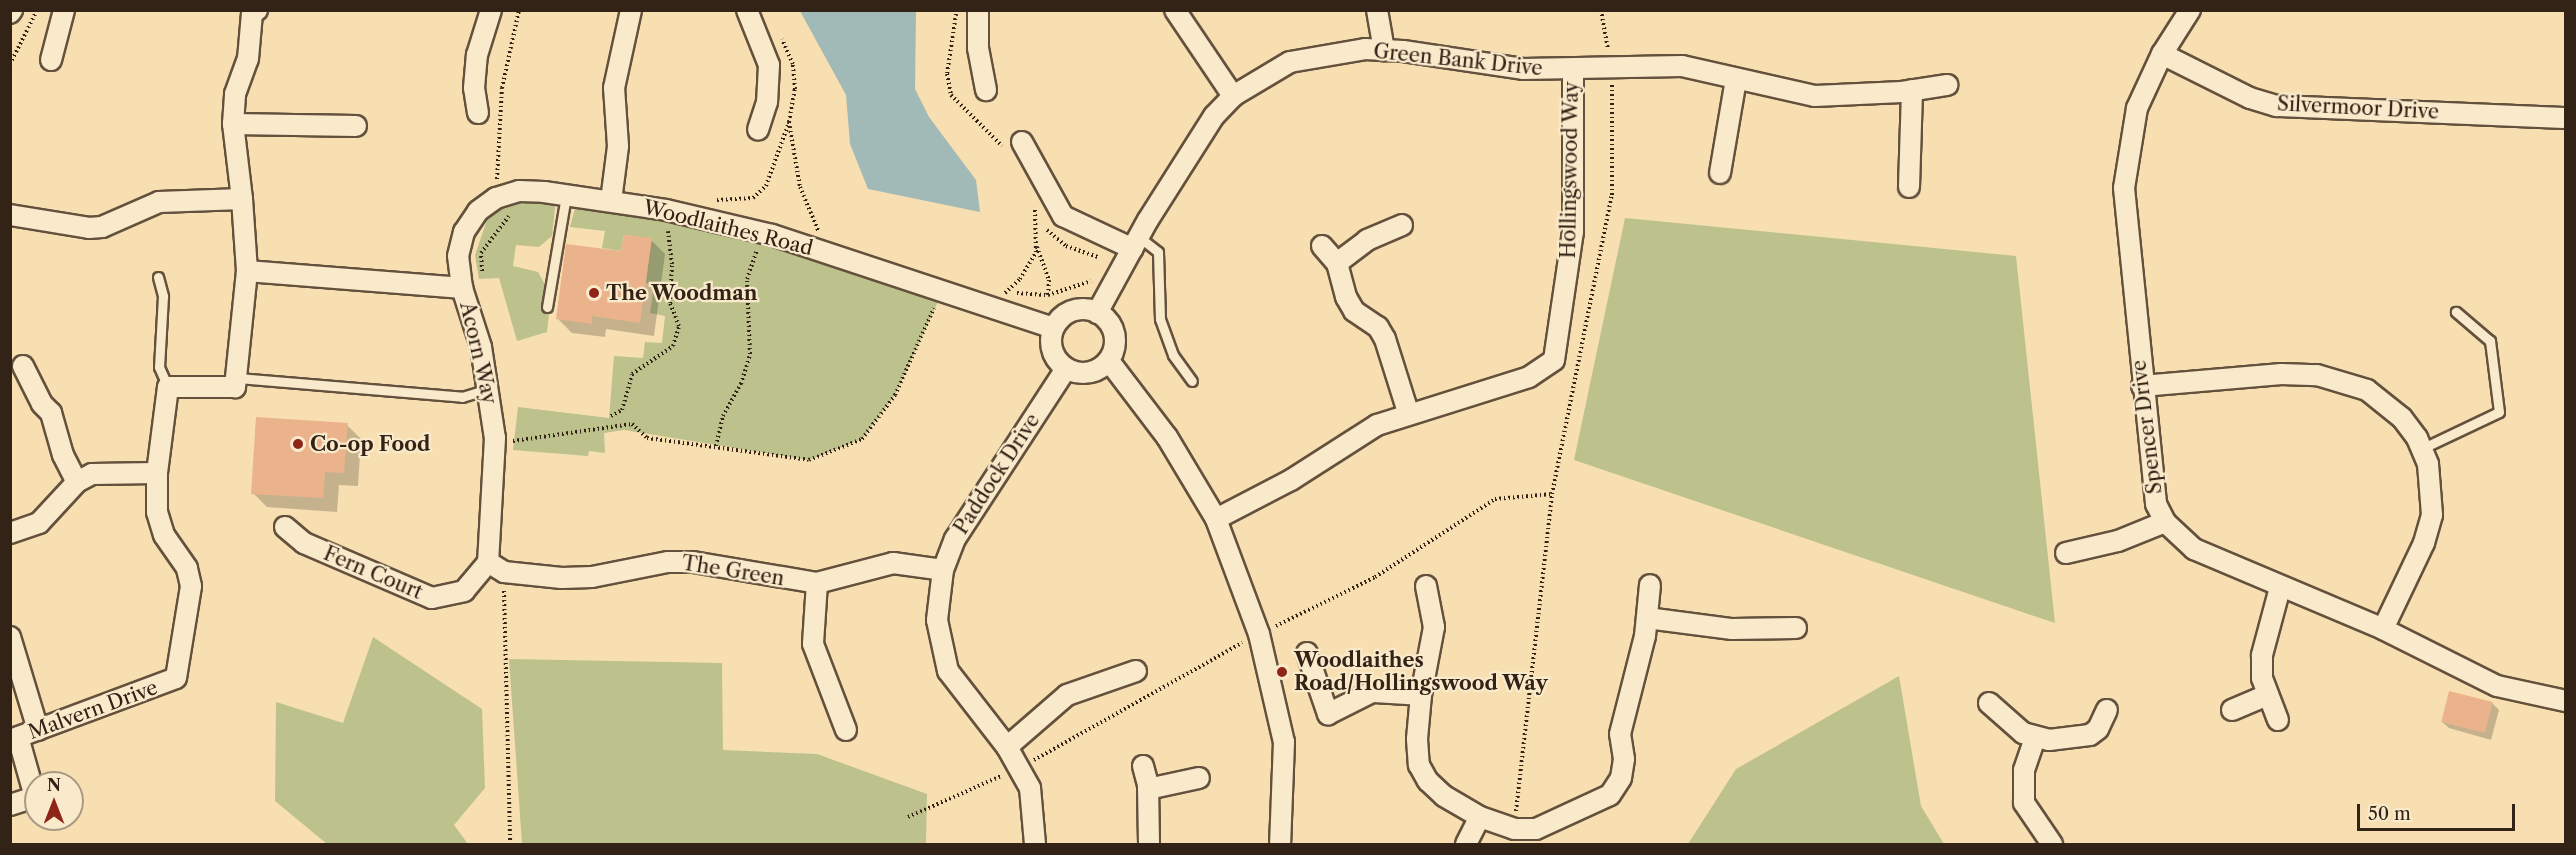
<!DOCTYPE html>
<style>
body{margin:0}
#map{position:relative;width:2576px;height:855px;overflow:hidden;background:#f7dfb1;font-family:"Libre Caslon Text",serif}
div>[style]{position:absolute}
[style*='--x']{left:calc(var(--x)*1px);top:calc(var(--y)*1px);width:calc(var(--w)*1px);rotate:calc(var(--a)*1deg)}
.green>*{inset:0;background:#bdc28c}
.water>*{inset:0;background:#a2bab7}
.shadow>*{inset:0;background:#0003}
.building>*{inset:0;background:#ebb38c;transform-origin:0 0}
.path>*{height:4px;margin-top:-2px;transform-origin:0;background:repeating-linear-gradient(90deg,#332216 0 1.5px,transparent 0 4.5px)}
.roads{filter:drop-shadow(2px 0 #64513d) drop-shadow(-2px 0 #64513d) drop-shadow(0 2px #64513d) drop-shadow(0 -2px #64513d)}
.service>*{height:9px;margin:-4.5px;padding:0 4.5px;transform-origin:4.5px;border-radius:4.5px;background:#faeacc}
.minor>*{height:20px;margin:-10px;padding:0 10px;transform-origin:10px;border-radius:10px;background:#faeacc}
.minor>.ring{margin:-10px;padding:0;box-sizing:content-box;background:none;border:20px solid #faeacc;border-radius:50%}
.dots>*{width:16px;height:16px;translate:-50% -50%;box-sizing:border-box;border:3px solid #faeacc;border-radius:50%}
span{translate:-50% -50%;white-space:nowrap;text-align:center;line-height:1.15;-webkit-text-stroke:4.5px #faeacc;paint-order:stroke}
.street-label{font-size:20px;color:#332216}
.poi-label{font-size:20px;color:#332216;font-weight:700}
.left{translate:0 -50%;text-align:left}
.frame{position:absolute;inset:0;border:12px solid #332216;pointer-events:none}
.north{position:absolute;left:24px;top:771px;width:60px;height:60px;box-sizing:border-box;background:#faeacc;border:2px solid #aa9a83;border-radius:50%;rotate:0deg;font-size:16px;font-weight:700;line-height:24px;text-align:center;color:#332216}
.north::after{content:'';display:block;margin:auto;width:21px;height:27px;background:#8f2418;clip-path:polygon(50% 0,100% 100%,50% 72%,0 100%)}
.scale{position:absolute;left:2357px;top:804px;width:158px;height:27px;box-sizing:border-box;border:3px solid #332216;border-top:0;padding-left:8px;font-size:18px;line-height:21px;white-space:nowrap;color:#332216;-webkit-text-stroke:4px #faeacc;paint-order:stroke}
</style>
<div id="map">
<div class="green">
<div style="clip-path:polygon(519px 191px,556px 199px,552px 236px,539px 247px,516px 245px,513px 266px,538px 272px,551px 295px,547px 332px,517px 341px,499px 278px,479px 279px,475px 255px,488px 217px)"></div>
<div style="clip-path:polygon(578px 197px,666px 210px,943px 291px,895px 395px,862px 439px,809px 460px,624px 430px,604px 433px,605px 453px,589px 451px,588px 456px,513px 450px,518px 407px,609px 418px,614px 356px,643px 358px,645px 342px,662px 343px,665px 316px,650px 313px,654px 285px,646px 283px,651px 239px,624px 235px,621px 251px,602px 248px,605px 231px,570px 227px)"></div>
<div style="clip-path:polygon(1625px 218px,2016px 256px,2055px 623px,1574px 460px)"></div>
<div style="clip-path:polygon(373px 637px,482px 709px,485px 788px,454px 825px,468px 844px,327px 844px,275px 801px,276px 702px,343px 723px)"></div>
<div style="clip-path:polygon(509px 659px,722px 663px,723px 750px,817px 754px,927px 794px,926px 844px,522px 844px)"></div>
<div style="clip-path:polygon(1899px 676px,1921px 806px,1944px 844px,1688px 844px,1736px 769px)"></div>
</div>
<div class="water">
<div style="clip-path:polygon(800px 11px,916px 11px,915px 89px,929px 117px,976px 180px,980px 212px,868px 189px,850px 144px,846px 95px)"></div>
</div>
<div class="shadow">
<div style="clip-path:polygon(651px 240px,665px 254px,654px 336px,606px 329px,605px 337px,572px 333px,558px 319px,623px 252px)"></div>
<div style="clip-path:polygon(347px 425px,361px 439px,358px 486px,339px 485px,337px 512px,267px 507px,253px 493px)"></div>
<div style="clip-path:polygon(2492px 703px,2499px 710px,2491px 740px,2449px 728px,2442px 722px)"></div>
</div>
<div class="building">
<div style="clip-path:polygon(624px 235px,652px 238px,640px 323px,592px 316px,592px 324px,556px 319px,566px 244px,621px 251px)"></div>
<div style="clip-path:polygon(256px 417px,348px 423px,344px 473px,325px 472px,323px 498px,251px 494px)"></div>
<div style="left:2449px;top:691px;width:45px;height:32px;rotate:14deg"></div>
</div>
<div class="path">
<div style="--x:1601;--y:10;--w:39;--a:80"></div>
<div style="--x:956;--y:14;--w:61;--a:98.5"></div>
<div style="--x:947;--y:74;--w:21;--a:79"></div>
<div style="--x:951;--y:95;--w:72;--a:45"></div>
<div style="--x:10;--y:64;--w:60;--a:-63.4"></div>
<div style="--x:789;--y:122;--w:66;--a:80.4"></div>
<div style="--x:800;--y:187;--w:47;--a:67.3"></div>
<div style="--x:497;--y:179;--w:91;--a:-86.9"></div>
<div style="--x:502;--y:88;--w:80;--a:-77.7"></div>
<div style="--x:717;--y:200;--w:36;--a:-3"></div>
<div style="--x:753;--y:198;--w:18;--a:-43"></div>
<div style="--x:766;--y:186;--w:68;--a:-70.2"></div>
<div style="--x:789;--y:122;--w:34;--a:-80"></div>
<div style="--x:795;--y:89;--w:25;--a:-95"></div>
<div style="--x:793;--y:64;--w:27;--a:-114"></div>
<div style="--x:1047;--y:230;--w:25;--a:40"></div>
<div style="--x:1066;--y:246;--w:34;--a:19"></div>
<div style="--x:1037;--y:247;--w:35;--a:70"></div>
<div style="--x:1049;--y:280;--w:15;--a:94"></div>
<div style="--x:482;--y:271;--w:18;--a:-93"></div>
<div style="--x:481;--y:253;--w:46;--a:-52.9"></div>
<div style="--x:1005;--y:293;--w:21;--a:-43"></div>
<div style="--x:1020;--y:279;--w:31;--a:-59"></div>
<div style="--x:1036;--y:252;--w:42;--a:-91.4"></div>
<div style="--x:1017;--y:293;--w:31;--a:4"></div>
<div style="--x:1048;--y:295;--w:45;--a:-18"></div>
<div style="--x:611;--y:416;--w:13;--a:-29"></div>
<div style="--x:622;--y:410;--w:37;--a:-74"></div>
<div style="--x:632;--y:374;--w:50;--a:-34.3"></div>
<div style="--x:673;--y:346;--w:21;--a:-73"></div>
<div style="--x:679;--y:326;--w:25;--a:-111"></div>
<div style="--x:670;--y:303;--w:39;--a:-87"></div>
<div style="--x:672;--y:264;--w:33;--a:-97"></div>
<div style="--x:513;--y:441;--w:120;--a:-8.1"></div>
<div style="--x:632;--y:424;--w:21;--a:43"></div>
<div style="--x:647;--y:438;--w:163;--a:7.7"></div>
<div style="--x:809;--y:460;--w:57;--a:-21.6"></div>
<div style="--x:862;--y:439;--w:55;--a:-53.1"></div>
<div style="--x:895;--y:395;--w:95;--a:-65.9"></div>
<div style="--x:716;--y:446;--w:31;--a:-77"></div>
<div style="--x:723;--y:416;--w:37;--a:-61"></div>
<div style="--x:741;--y:384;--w:31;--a:-73"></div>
<div style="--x:750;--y:354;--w:75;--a:-92.3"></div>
<div style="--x:747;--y:279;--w:31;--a:-71"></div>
<div style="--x:504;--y:591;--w:253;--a:88.6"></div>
<div style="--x:1276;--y:626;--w:110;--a:-26.3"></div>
<div style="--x:1375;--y:577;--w:143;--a:-33"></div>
<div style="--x:1495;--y:499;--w:57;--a:-5"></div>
<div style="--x:1034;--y:760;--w:239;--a:-29.4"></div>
<div style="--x:1516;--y:811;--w:319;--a:-83.5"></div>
<div style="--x:1552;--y:494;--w:305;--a:-78.7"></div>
<div style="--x:1612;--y:195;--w:110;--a:-90"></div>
<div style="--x:908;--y:817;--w:102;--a:-23.8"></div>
</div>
<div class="roads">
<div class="service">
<div style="--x:1139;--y:237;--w:24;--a:38"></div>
<div style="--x:1158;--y:252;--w:67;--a:88.3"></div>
<div style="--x:1160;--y:319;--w:38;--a:70"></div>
<div style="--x:1173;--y:355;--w:32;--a:54"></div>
<div style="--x:158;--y:277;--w:20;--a:75"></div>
<div style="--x:163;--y:296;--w:71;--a:93.2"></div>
<div style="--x:159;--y:367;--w:22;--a:66"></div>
<div style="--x:547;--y:307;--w:113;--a:-80.3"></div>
<div style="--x:238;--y:378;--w:225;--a:4.8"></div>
<div style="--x:462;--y:397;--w:28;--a:-17"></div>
<div style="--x:2421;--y:449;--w:86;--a:-25.4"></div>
<div style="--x:2499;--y:412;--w:72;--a:-97.2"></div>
<div style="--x:2490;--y:341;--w:45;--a:-139.5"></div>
</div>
<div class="minor">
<div style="--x:747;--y:10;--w:59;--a:68.2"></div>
<div style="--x:769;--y:65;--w:37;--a:93"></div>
<div style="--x:767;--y:102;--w:29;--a:108"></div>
<div style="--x:978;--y:10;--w:38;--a:90"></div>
<div style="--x:978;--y:48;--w:43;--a:79.2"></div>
<div style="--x:1175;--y:10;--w:104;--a:56"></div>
<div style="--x:1377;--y:10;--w:41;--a:80.1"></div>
<div style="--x:2190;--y:10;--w:52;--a:122.5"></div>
<div style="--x:2162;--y:54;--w:60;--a:114.8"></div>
<div style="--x:2137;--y:108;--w:81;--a:99.2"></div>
<div style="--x:2124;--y:188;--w:318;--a:84.2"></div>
<div style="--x:2156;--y:504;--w:20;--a:63"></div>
<div style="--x:2165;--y:522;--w:40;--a:43"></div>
<div style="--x:2194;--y:549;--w:205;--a:22.9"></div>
<div style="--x:2383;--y:629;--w:127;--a:26.6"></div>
<div style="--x:2497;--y:686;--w:71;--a:12.3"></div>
<div style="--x:10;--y:13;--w:4;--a:-56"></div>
<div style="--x:2162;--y:54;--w:98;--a:26.6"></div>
<div style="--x:2250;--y:98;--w:28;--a:17"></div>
<div style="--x:2277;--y:106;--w:289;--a:2.4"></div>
<div style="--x:51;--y:60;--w:52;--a:-75.4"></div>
<div style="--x:478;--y:113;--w:25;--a:-99"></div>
<div style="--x:474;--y:88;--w:33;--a:-85"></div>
<div style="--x:477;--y:55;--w:47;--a:-72.7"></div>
<div style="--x:233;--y:124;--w:123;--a:0.9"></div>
<div style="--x:1022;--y:142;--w:85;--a:61"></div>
<div style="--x:1063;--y:216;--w:77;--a:25.2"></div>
<div style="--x:1720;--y:173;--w:95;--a:-80.3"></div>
<div style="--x:1909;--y:187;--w:97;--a:-88.2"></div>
<div style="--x:242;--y:199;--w:76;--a:-96.8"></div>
<div style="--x:233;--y:124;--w:30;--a:-86"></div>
<div style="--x:235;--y:94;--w:37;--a:-70"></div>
<div style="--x:248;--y:59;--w:46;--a:-85"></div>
<div style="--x:252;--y:13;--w:6;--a:-31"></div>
<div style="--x:611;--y:201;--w:55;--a:-82.7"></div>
<div style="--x:618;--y:146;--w:58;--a:-93.9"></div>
<div style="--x:614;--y:88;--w:80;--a:-77.7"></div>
<div style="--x:10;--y:215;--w:80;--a:9.3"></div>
<div style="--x:89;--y:228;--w:13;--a:-4"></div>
<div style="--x:102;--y:227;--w:62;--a:-23.7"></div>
<div style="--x:159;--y:202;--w:83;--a:-2.1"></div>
<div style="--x:242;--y:199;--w:72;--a:86"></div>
<div style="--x:247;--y:271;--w:117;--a:95.9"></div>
<div style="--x:235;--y:387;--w:67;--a:180"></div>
<div style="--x:168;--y:387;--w:87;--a:97.3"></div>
<div style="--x:157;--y:473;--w:65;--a:179.1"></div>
<div style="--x:92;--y:474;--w:17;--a:152"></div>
<div style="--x:77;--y:482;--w:56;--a:132.8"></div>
<div style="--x:39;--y:523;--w:31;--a:161"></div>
<div style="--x:1322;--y:246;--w:23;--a:49"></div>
<div style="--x:1337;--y:263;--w:35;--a:75"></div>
<div style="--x:1346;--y:297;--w:16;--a:60"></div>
<div style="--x:1354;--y:311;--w:29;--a:34"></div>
<div style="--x:1378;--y:327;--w:14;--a:60"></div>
<div style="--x:1385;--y:339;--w:77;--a:72.5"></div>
<div style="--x:1337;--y:263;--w:38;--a:-37"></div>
<div style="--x:1367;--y:240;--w:38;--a:-23"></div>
<div style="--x:247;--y:271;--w:216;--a:4.5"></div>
<div style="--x:462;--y:288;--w:62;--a:72.1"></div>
<div style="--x:481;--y:347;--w:92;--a:81.3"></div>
<div style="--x:495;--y:438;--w:124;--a:93.2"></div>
<div style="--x:462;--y:288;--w:32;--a:-97"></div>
<div style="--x:458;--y:256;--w:25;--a:-76"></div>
<div style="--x:464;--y:232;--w:25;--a:-56"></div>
<div style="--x:478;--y:211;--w:22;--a:-36"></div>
<div style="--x:496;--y:198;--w:24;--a:-17"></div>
<div style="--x:519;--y:191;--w:25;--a:2"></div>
<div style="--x:544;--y:192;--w:123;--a:8.4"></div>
<div style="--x:666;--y:210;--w:109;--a:13.3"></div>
<div style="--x:772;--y:235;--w:296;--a:18.3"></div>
<div class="ring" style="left:1051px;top:309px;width:44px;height:44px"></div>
<div style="--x:1097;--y:313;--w:106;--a:-61.3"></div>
<div style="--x:1148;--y:220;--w:123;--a:-57.6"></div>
<div style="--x:1214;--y:116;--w:28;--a:-46"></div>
<div style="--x:1233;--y:96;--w:66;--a:-30.8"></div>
<div style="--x:1290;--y:62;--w:76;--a:-9.8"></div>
<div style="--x:1365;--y:49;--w:38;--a:3"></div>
<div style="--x:1403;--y:51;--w:121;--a:8.5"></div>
<div style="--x:1523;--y:69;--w:159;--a:-1.1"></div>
<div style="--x:1682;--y:66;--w:136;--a:12.7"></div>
<div style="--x:1815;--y:96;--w:87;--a:-2.6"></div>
<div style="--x:1902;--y:92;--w:46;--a:-8.8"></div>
<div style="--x:1109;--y:361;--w:96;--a:52.7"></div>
<div style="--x:1167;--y:437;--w:96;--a:59.1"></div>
<div style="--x:1216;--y:519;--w:123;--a:69.5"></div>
<div style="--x:1259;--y:634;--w:111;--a:77"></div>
<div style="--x:1284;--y:742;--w:102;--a:92.2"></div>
<div style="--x:23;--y:366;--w:42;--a:63.4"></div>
<div style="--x:42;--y:404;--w:13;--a:45"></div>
<div style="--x:51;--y:413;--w:44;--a:74.1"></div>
<div style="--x:63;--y:455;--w:30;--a:63"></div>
<div style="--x:2142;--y:386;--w:140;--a:-4.9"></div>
<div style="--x:2281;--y:374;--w:36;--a:2"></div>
<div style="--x:2317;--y:375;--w:52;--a:16.7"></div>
<div style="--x:2367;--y:390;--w:45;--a:38.7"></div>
<div style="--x:2402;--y:418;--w:25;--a:53"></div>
<div style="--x:2417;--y:438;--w:28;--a:67"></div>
<div style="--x:2428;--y:464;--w:51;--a:85.5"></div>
<div style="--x:2432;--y:515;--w:29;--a:106"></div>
<div style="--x:2424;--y:543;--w:95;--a:115.5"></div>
<div style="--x:1216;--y:519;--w:85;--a:-27.5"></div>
<div style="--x:1291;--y:480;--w:102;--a:-32.6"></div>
<div style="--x:1377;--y:425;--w:159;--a:-17.5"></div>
<div style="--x:1529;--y:377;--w:30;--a:-34"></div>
<div style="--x:1554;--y:360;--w:129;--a:-81.6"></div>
<div style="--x:1573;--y:232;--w:161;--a:-90"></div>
<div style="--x:285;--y:527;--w:25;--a:40"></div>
<div style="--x:304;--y:543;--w:139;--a:23.3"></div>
<div style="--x:432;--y:598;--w:33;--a:-12"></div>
<div style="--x:464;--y:591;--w:38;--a:-50"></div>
<div style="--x:2066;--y:553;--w:53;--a:-13"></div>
<div style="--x:2118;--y:541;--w:51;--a:-22"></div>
<div style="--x:488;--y:562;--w:19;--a:32"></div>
<div style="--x:504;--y:572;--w:58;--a:5.9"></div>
<div style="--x:562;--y:578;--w:30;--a:-2"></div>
<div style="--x:592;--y:577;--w:77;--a:-11.2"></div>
<div style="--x:668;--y:562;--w:25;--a:0"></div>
<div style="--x:693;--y:562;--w:126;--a:9.6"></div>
<div style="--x:817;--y:583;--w:79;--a:-14.7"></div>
<div style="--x:893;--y:563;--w:50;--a:8"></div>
<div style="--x:817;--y:583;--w:61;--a:93.8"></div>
<div style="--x:813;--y:644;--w:92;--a:69"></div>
<div style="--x:1426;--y:586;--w:42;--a:79"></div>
<div style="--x:1434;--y:627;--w:69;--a:100.8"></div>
<div style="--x:1421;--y:695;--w:44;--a:95.2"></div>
<div style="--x:1417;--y:739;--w:26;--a:86"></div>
<div style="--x:1419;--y:765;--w:18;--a:61"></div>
<div style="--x:1428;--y:781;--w:22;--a:43"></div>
<div style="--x:1444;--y:796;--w:42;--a:30.3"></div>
<div style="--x:1480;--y:817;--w:36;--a:19"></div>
<div style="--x:1514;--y:829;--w:22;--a:0"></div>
<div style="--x:1536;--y:829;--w:81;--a:-24.7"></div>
<div style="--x:1610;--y:795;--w:20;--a:-57"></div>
<div style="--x:1621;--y:778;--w:19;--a:-81"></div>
<div style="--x:1624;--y:759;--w:25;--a:-99"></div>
<div style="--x:1620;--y:734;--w:101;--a:-75.7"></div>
<div style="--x:1645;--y:636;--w:51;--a:-84.4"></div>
<div style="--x:1647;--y:618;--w:86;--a:7.4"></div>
<div style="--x:1732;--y:629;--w:64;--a:-0.9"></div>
<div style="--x:10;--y:637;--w:97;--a:73.2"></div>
<div style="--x:1307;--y:653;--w:65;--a:71"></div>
<div style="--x:1328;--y:714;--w:49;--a:-26.6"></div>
<div style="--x:1372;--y:692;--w:49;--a:3.5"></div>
<div style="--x:1989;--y:703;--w:45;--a:41.4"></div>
<div style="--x:2023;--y:733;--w:27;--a:15"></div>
<div style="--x:2049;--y:740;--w:41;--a:-7"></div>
<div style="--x:2090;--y:735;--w:10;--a:-37"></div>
<div style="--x:2098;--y:729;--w:21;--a:-65"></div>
<div style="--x:2232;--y:710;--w:39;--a:-23"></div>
<div style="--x:2278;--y:720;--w:45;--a:-110.9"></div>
<div style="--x:2262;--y:678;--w:23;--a:-90"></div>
<div style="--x:2262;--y:655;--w:69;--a:-75"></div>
<div style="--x:2035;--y:738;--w:34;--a:109"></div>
<div style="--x:2024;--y:770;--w:33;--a:90"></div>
<div style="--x:2024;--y:803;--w:50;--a:55.7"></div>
<div style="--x:10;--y:740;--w:177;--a:-20.5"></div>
<div style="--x:176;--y:678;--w:93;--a:-80.7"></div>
<div style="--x:191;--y:586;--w:18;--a:-103"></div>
<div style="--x:187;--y:568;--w:40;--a:-124.9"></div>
<div style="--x:164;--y:535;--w:24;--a:-107"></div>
<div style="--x:157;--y:512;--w:39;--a:-90"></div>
<div style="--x:1007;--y:747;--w:79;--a:-40.9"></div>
<div style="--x:1067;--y:695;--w:73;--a:-19.2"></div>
<div style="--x:1143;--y:766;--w:20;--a:75"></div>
<div style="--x:1148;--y:785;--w:59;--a:89"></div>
<div style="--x:1148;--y:789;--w:52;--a:-12.2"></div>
<div style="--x:10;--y:805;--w:26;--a:-18"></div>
<div style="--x:35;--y:797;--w:62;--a:-105.8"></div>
<div style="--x:1035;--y:844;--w:56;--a:-95.1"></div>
<div style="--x:1030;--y:788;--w:47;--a:-119.3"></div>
<div style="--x:1007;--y:747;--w:96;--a:-127.8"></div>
<div style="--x:948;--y:671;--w:52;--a:-102.2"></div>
<div style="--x:937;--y:620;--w:50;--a:-83.2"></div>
<div style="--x:943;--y:570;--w:33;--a:-69"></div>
<div style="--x:955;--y:539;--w:203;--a:-56.9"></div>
<div style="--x:1466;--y:844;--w:30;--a:-63"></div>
</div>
</div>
<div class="dots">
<div style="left:594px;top:293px;background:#8f2418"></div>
<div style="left:298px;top:444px;background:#8f2418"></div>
<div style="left:1282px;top:672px;background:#8f2418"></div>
</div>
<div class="street-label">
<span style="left:1458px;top:60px;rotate:6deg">Green Bank Drive</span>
<span style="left:2358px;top:108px;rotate:3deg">Silvermoor Drive</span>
<span style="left:1570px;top:170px;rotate:-89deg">Hollingswood Way</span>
<span style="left:728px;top:228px;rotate:14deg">Woodlaithes Road</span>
<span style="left:478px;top:353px;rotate:77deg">Acorn Way</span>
<span style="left:2147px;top:427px;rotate:-97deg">Spencer Drive</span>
<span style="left:997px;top:474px;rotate:-57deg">Paddock Drive</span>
<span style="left:733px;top:571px;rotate:9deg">The Green</span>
<span style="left:373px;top:573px;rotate:23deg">Fern Court</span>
<span style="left:93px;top:710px;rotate:-20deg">Malvern Drive</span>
</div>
<div class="poi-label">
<span class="left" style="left:606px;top:293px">The Woodman</span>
<span class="left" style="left:310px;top:444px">Co-op Food</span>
<span class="left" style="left:1294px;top:672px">Woodlaithes<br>Road/Hollingswood Way</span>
</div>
<div class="frame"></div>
<div class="north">N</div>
<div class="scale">50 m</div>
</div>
